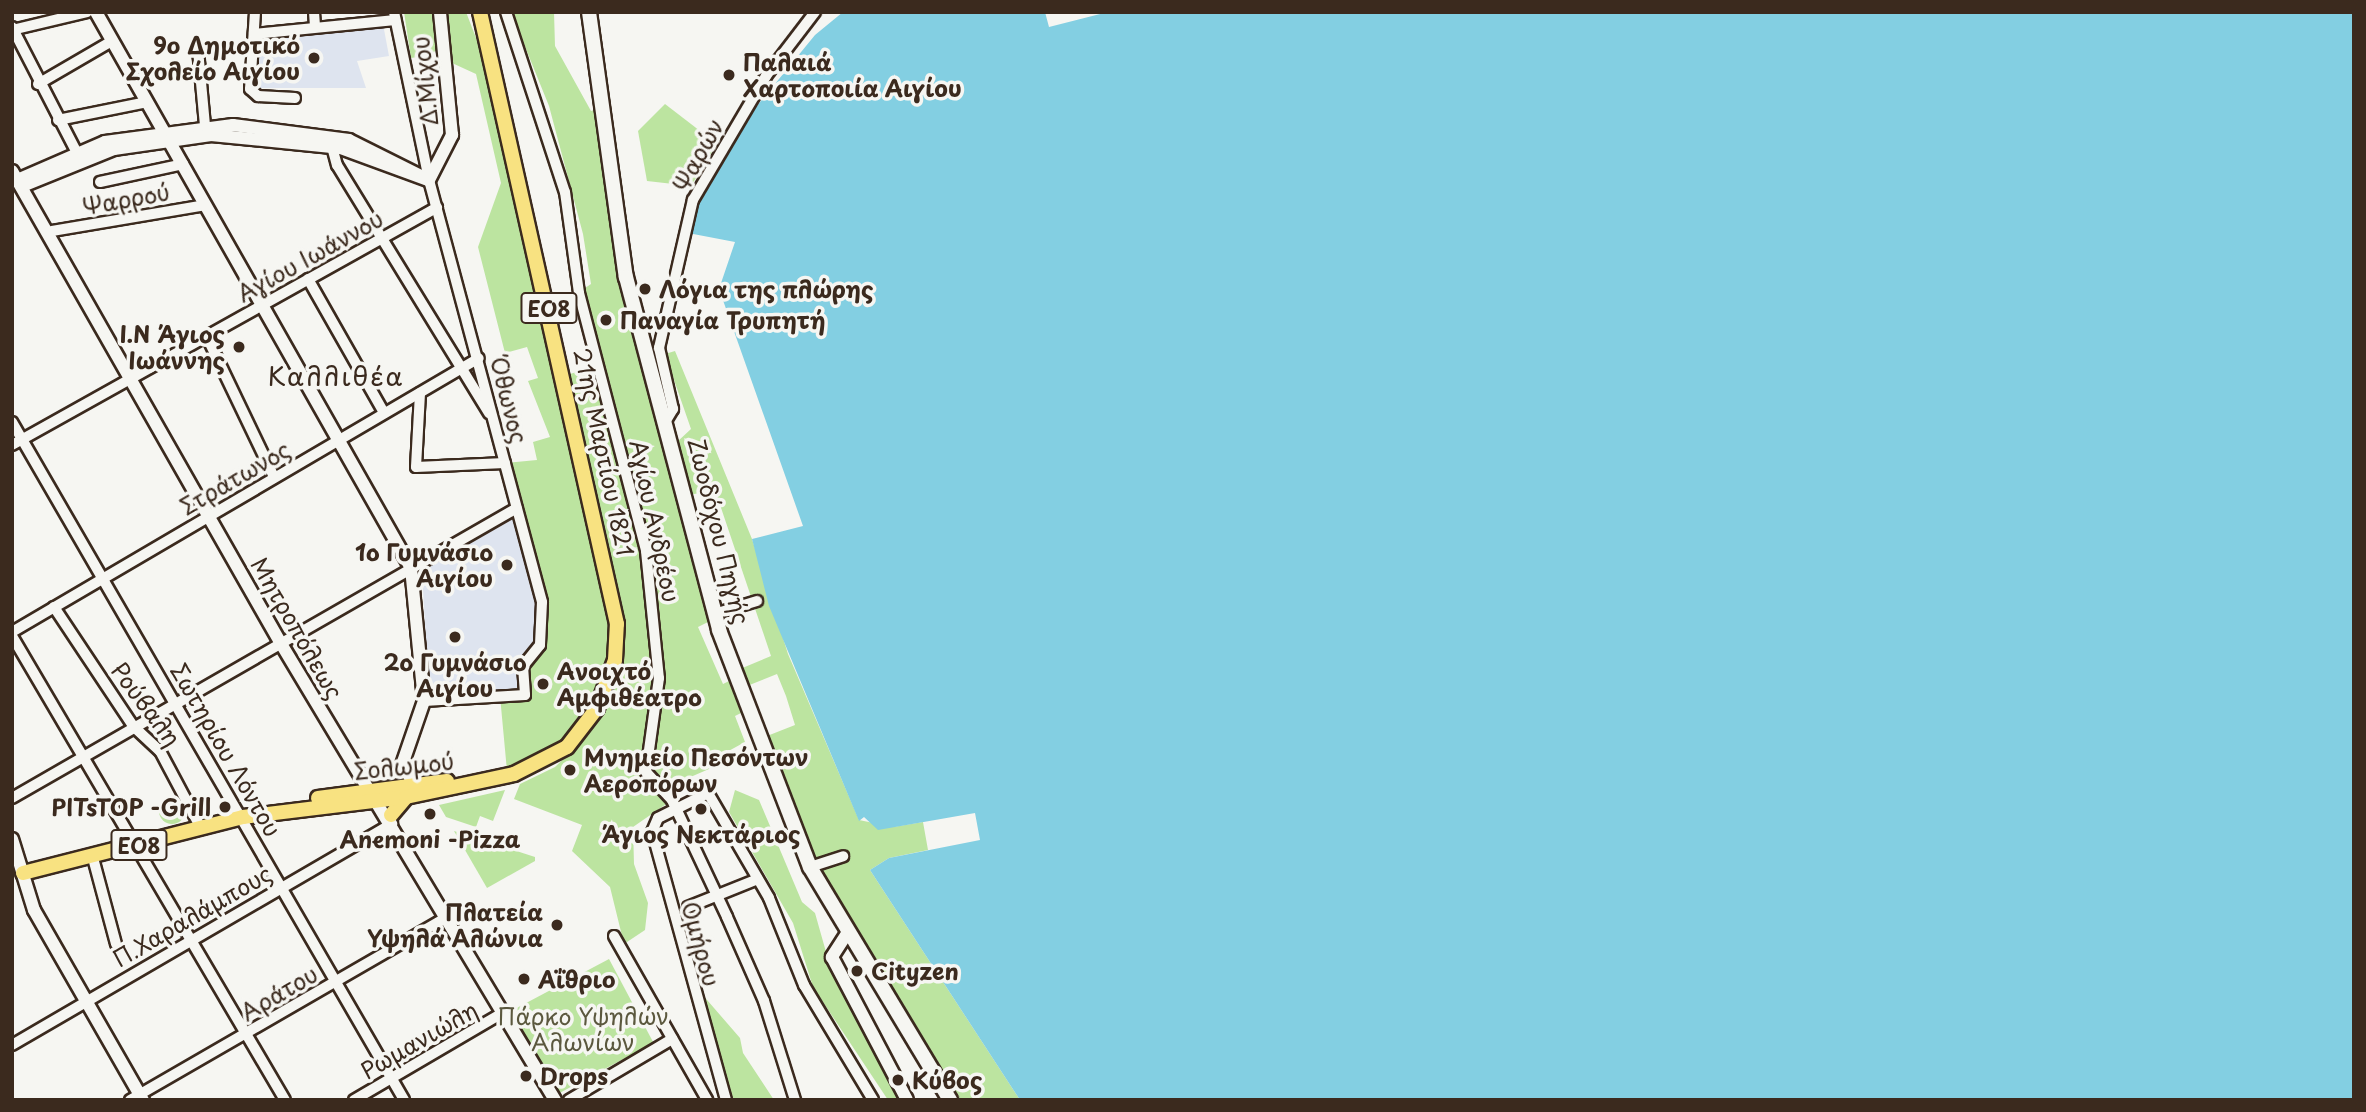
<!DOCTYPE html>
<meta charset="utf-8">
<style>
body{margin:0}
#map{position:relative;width:2366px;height:1112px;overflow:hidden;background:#f6f6f2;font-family:"Playpen Sans",sans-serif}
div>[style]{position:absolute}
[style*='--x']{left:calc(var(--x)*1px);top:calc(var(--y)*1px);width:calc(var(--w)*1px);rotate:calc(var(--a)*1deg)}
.built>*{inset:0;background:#dee4ef}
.green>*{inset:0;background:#bce4a0;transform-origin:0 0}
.round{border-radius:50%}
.water>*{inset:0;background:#83cfe2}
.roads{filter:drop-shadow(2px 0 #3b2a1e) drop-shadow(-2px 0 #3b2a1e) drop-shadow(0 2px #3b2a1e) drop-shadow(0 -2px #3b2a1e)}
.minor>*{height:10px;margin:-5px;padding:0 5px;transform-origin:5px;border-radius:5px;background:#f6f6f2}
.tertiary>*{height:12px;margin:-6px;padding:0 6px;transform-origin:6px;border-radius:6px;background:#f6f6f2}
.secondary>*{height:14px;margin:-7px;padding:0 7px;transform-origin:7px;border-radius:7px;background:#f6f6f2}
.primary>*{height:14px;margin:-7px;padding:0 7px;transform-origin:7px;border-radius:7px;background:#f8e281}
.dots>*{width:19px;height:19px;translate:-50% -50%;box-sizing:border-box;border:4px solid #f6f6f2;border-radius:50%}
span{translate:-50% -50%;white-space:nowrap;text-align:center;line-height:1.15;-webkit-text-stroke:7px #f6f6f2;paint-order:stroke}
.shield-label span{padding:2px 5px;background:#f6f6f2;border:2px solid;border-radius:5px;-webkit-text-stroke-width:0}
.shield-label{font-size:21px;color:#3b2a1e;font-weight:700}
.poi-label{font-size:23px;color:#3b2a1e;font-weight:700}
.right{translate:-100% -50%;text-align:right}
.left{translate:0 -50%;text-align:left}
.street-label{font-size:23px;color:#3b2a1e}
.park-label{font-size:23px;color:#5b583e}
.quarter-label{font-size:26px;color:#3b2a1e;letter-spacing:2px}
.frame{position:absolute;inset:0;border:14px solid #3b2a1e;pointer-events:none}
</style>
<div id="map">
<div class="built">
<div style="clip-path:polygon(383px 24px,389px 56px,357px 61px,366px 88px,255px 88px,257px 37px)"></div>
<div style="clip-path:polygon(513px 519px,538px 603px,536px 643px,522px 690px,429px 695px,422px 571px)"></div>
</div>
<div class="green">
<div style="clip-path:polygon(404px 12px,436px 12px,439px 48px,430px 55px,411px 58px)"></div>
<div style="clip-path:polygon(447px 12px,466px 12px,478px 43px,609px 614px,608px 659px,597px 696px,564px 744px,507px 771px,500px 696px,525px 695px,523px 666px,540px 645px,542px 603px,505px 463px,537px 460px,533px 442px,550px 437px,528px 381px,538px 378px,527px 347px,505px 353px,478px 247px,501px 183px,476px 74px,452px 63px)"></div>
<div style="clip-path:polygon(511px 12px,554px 12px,555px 46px,591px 111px,601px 108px,627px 307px,719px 630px,708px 622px,698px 627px,723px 684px,735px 678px,747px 710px,735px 716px,745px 742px,714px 759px,716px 766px,665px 788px,672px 800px,633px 827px,634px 864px,648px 903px,645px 930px,624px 944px,610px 887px,572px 851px,582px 825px,514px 799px,520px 784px,555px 767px,581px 742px,617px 673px,570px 374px,599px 365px,582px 290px,591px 284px,583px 234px,549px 106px)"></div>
<div style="clip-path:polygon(665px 104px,717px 144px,691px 186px,647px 181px,638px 131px)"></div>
<div style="clip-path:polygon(675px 351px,752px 539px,788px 654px,859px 820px,893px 827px,923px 822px,928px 850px,889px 858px,870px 870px,1020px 1100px,957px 1100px,820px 878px,767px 736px,795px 725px,786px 696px,777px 674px,747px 686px,740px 669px,771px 656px,715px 490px,689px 495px,677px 442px,691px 429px,665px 354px)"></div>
<div style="clip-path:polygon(505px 790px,493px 821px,480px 816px,476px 827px,446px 817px,439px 805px)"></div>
<div style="clip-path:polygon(735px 790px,759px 800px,802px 902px,815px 913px,828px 959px,900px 1100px,888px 1100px,813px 987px,793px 923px,729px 812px)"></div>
<div class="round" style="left:159px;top:798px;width:26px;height:26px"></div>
<div style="clip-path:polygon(454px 831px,535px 857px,535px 861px,487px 888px)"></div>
<div style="left:609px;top:959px;width:95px;height:113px;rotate:62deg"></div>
<div style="clip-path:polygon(701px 993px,740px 1038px,743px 1053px,774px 1100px,728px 1100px)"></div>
</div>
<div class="water">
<div style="clip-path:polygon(843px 12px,1045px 12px,1049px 27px,1108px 12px,2354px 12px,2354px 1100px,1020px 1100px,870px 870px,889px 858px,980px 840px,975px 813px,878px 830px,864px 817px,859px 821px,769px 606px,752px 539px,803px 526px,719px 289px,735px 242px,688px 233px,699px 198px,756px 107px,815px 35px)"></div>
</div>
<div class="roads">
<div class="minor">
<div style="--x:255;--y:12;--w:77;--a:93.7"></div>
<div style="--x:250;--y:89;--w:11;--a:41"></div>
<div style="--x:258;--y:96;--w:37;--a:3"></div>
<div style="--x:314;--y:12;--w:15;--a:86"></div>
<div style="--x:394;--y:12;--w:172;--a:78.2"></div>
<div style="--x:429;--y:180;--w:437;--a:75"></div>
<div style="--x:542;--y:602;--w:43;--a:92.7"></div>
<div style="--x:540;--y:645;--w:27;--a:129"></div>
<div style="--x:523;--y:666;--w:29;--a:86"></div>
<div style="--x:525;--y:695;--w:101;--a:176.6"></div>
<div style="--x:506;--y:12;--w:189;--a:71.9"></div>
<div style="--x:565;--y:192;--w:102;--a:82.1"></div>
<div style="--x:579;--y:293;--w:267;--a:75.4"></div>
<div style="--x:646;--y:551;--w:128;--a:84.2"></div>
<div style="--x:659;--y:678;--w:95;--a:97.9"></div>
<div style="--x:646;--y:772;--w:38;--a:47"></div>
<div style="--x:672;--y:800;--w:129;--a:64.8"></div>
<div style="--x:727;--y:917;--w:92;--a:66.2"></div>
<div style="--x:764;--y:1001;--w:104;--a:72.6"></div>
<div style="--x:12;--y:27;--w:148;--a:62.7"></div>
<div style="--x:12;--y:30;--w:77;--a:-13.5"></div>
<div style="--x:254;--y:34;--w:142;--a:-5.7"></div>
<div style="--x:198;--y:50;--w:76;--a:84.7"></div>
<div style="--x:38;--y:84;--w:86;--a:-30.2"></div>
<div style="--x:58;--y:120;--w:91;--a:-11.4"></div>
<div style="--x:331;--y:143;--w:23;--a:75"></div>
<div style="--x:337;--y:165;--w:291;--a:58.5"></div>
<div style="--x:100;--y:182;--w:85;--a:-12.2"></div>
<div style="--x:52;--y:231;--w:156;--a:-9.6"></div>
<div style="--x:308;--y:279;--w:154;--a:60.4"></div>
<div style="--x:207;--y:337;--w:155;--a:64.4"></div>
<div style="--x:420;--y:393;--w:74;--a:93.1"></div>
<div style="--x:416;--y:467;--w:89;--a:-2.6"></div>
<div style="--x:667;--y:419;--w:12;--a:-59"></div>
<div style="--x:673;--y:409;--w:63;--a:-102.9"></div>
<div style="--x:659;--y:348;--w:152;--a:-77.1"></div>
<div style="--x:693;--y:200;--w:144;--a:-59.5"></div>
<div style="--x:766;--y:76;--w:81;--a:-52.6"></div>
<div style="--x:12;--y:422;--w:783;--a:59.96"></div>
<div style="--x:12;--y:445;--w:487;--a:-29.2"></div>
<div style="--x:54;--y:607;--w:143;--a:56.4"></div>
<div style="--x:133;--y:726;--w:37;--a:43"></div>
<div style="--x:160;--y:751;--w:87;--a:62"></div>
<div style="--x:714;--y:614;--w:45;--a:-16.8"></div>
<div style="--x:12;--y:632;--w:541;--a:-30.4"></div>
<div style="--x:12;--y:636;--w:538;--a:59.53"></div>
<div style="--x:12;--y:798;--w:582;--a:-29.87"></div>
<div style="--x:93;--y:858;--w:89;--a:75"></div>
<div style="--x:810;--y:867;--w:35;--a:-18"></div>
<div style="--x:688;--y:907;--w:75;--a:-21.8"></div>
<div style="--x:614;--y:936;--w:189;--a:60.4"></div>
<div style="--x:12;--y:1045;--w:440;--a:-30.2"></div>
<div style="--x:130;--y:1100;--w:366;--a:-30"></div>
<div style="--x:354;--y:1100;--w:172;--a:-30.4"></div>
<div style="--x:569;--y:1100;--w:120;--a:-30.6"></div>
<div style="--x:726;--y:1100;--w:278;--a:-105.4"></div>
<div style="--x:652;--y:832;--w:15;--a:-67"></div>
<div style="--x:658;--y:818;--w:56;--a:-26.6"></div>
<div style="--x:708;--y:793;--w:121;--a:59.8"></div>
<div style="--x:769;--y:898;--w:94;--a:68.1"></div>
<div style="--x:804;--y:985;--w:134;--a:59"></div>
</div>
<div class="tertiary">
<div style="--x:96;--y:12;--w:639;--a:60.47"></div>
<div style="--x:411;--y:568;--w:134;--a:84.4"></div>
<div style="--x:424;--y:701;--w:68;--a:109"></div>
<div style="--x:402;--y:765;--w:24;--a:57"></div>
<div style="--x:12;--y:171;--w:542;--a:60.36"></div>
<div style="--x:280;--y:642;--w:534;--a:59.02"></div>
<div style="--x:429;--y:180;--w:51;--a:-62.9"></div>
<div style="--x:452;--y:135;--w:124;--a:-95.6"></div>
<div style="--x:15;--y:181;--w:98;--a:-23.4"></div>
<div style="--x:105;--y:142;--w:129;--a:-7.6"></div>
<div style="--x:233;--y:125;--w:117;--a:7.4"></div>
<div style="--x:349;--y:140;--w:89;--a:26.6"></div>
<div style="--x:25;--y:185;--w:96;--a:-22"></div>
<div style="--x:114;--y:149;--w:98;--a:-8.2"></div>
<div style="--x:211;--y:135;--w:131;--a:5.7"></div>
<div style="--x:341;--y:148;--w:93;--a:20.2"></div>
<div style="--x:12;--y:839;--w:74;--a:72.8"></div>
<div style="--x:34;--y:910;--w:219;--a:60.2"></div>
<div style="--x:848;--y:932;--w:30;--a:123"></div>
<div style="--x:832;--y:957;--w:161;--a:62.3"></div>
</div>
<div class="secondary">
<div style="--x:589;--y:12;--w:268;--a:82.1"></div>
<div style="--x:626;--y:277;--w:365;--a:75.2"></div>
<div style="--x:719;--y:630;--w:254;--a:69"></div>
<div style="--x:810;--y:867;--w:272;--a:59"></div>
</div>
<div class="primary">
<div style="--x:318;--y:798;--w:130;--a:-7.5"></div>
<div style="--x:391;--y:815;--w:23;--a:-50"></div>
<div style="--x:23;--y:873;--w:227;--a:-14.3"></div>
<div style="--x:243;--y:817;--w:164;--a:-7"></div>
<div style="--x:406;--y:797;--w:110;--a:-12"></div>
<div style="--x:514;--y:774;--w:59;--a:-27"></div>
<div style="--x:567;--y:747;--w:49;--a:-52.4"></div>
<div style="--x:597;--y:708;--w:51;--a:-69.4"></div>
<div style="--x:615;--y:660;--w:36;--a:-87"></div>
<div style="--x:617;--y:624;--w:627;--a:-102.62"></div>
</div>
</div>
<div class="dots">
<div style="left:314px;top:58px;background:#3b2a1e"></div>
<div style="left:729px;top:75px;background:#3b2a1e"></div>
<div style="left:645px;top:289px;background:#3b2a1e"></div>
<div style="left:606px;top:320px;background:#3b2a1e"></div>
<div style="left:239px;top:347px;background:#3b2a1e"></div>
<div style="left:507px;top:565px;background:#3b2a1e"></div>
<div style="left:455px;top:637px;background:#3b2a1e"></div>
<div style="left:543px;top:684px;background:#3b2a1e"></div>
<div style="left:570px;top:770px;background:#3b2a1e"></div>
<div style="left:225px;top:807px;background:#3b2a1e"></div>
<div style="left:701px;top:809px;background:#3b2a1e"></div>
<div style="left:430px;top:814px;background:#3b2a1e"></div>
<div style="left:557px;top:925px;background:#3b2a1e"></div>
<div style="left:857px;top:971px;background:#3b2a1e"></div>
<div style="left:524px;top:979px;background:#3b2a1e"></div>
<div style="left:526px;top:1076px;background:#3b2a1e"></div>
<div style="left:898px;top:1080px;background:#3b2a1e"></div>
</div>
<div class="shield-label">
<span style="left:549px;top:308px">ΕΟ8</span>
<span style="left:139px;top:845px">ΕΟ8</span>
</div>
<div class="poi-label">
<span class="right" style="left:300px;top:58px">9ο Δημοτικό<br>Σχολείο Αιγίου</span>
<span class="left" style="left:743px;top:75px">Παλαιά<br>Χαρτοποιία Αιγίου</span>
<span class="left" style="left:659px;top:289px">Λόγια της πλώρης</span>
<span class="left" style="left:620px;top:320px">Παναγία Τρυπητή</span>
<span class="right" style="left:225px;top:347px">Ι.Ν Άγιος<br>Ιωάννης</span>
<span class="right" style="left:493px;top:565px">1ο Γυμνάσιο<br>Αιγίου</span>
<span style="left:455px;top:675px">2ο Γυμνάσιο<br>Αιγίου</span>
<span class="left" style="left:557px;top:684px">Aνοιχτό<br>Aμφιθέατρο</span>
<span class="left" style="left:584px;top:770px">Μνημείο Πεσόντων<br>Αεροπόρων</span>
<span class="right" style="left:211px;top:807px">PITsTOP -Grill</span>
<span style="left:701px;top:834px">Άγιος Νεκτάριος</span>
<span style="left:430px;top:839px">Anemoni -Pizza</span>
<span class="right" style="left:543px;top:925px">Πλατεία<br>Υψηλά Αλώνια</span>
<span class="left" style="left:871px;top:971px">Cityzen</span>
<span class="left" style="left:538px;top:979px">Αΐθριο</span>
<span class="left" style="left:540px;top:1076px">Drops</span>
<span class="left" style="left:912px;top:1080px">Κύβος</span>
</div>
<div class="street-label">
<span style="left:425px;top:81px;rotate:-96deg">Δ.Μίχου</span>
<span style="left:698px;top:155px;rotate:-61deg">Ψαρών</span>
<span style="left:126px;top:199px;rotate:-10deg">Ψαρρού</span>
<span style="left:310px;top:256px;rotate:-29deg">Αγίου Ιωάννου</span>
<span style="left:509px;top:400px;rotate:76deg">Όθωνος</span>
<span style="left:604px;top:452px;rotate:78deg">21ης Μαρτίου 1821</span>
<span style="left:235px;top:478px;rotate:-30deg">Στράτωνος</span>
<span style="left:655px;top:521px;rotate:78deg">Αγίου Ανδρέου</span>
<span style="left:719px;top:531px;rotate:76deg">Ζωοδόχου Πηγής</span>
<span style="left:297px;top:628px;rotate:60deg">Μητροπόλεως</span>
<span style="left:146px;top:704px;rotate:53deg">Ρούβαλη</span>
<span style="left:226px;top:750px;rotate:60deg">Σωτηρίου Λόντου</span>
<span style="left:404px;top:766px;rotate:-6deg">Σολωμού</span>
<span style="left:192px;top:916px;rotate:-30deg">Π.Χαραλάμπους</span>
<span style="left:701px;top:944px;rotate:75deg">Ομήρου</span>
<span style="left:279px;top:993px;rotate:-30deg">Αράτου</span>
<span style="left:419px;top:1040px;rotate:-30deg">Ρωμανιώλη</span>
</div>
<div class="park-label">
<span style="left:583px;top:1029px">Πάρκο Υψηλών<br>Αλωνίων</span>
</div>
<div class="quarter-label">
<span style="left:336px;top:376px">Καλλιθέα</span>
</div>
<div class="frame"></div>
</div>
